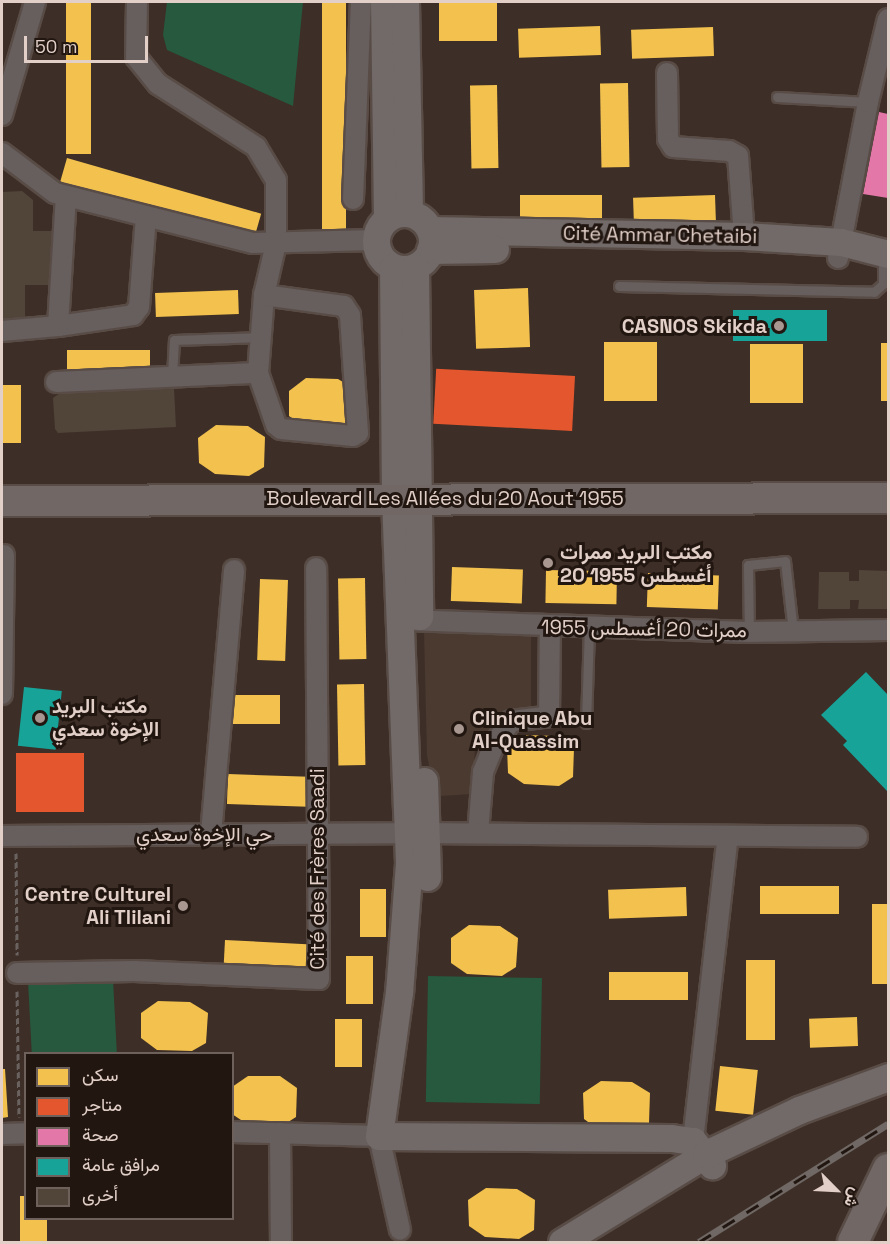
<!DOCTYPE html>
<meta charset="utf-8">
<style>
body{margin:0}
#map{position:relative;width:890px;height:1244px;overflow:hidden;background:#3d2e27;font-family:"Space Grotesk",Vazirmatn,sans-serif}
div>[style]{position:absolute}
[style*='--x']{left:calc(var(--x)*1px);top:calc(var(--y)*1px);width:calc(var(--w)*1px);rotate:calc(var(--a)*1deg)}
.medical>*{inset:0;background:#4a3a30}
.green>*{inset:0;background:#26593e;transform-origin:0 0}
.homes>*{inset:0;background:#f2c14e;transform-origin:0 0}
.shops>*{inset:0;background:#e4572e;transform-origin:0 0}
.health>*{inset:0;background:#e377a8}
.public>*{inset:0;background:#17a398;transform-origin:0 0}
.building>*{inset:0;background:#514439}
.path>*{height:3px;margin-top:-1.5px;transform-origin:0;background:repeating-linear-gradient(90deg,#69625f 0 6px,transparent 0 9px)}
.roads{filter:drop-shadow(2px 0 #594c46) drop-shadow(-2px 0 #594c46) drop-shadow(0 2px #594c46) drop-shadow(0 -2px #594c46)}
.lane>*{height:9px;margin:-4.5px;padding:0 4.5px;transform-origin:4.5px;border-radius:4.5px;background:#665f5e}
.street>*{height:20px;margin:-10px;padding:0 10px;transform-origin:10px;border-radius:10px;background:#665f5e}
.secondary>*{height:27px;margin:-13.5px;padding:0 13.5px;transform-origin:13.5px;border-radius:13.5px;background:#716a68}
.secondary>.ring{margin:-13.5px;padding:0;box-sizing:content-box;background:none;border:27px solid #716a68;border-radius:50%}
.primary>*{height:30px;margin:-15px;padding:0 15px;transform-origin:15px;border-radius:15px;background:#716765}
.rail>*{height:7px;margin-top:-3.5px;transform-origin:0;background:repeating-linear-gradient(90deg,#221611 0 14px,#706864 0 28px);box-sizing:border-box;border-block:2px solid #706864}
.dots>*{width:16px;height:16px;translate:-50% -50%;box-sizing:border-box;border:3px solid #221611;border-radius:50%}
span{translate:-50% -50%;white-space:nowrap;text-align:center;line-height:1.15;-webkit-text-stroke:6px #221611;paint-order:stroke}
.street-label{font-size:20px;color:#e1cfc8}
.poi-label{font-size:20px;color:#e1cfc8;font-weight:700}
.right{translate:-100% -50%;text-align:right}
.left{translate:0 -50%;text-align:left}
.frame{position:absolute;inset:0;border:3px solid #e1cfc8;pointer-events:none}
.legend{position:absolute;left:24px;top:1052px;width:210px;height:168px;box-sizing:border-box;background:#221611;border:2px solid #6e605a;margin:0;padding:8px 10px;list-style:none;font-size:18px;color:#e1cfc8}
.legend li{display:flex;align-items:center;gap:12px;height:30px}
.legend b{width:30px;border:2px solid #6e605a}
.north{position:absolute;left:806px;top:1160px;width:60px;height:60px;-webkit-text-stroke:4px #221611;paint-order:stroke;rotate:114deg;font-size:16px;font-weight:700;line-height:24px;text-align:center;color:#e1cfc8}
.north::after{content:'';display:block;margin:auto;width:21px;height:27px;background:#e1cfc8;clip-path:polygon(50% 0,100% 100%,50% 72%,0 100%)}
.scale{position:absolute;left:24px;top:36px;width:124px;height:27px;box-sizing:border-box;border:3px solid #e1cfc8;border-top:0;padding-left:8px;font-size:18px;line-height:21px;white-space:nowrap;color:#e1cfc8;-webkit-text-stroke:4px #221611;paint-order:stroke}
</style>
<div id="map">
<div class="medical">
<div style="clip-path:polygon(424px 632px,531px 634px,531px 709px,510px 711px,475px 748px,472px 794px,441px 796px,431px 777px,427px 755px)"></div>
</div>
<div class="green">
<div style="clip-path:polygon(167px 2px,303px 2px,293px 106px,167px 50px,163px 35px)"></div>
<div style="left:428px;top:976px;width:114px;height:126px;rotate:1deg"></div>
<div style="left:113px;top:979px;width:74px;height:85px;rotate:87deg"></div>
</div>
<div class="homes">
<div style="left:66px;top:2px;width:25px;height:152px"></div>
<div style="left:322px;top:2px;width:24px;height:232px"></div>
<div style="left:439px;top:2px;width:58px;height:39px"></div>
<div style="left:600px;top:26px;width:29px;height:82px;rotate:88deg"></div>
<div style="left:713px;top:27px;width:29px;height:82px;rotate:88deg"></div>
<div style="left:628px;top:83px;width:84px;height:28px;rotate:89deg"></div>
<div style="left:497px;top:85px;width:83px;height:27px;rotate:89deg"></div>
<div style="left:67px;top:158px;width:202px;height:26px;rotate:16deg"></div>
<div style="left:602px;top:195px;width:29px;height:82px;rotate:90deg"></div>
<div style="left:715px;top:195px;width:29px;height:82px;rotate:88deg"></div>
<div style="left:528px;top:288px;width:59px;height:54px;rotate:88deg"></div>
<div style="left:238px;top:290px;width:24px;height:83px;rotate:88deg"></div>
<div style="left:604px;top:342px;width:53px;height:59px"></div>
<div style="left:881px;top:343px;width:7px;height:58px"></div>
<div style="left:750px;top:344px;width:53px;height:59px"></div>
<div style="left:150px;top:350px;width:25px;height:83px;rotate:90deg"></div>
<div style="clip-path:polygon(306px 378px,338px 379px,356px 390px,354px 420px,340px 428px,305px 427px,289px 416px,289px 391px)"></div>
<div style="left:2px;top:385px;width:19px;height:58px"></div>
<div style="clip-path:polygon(216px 425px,248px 426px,265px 437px,264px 467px,249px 476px,215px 474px,199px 463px,198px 438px)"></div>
<div style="left:452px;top:567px;width:71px;height:34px;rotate:2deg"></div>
<div style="left:546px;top:570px;width:71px;height:33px;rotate:1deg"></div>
<div style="left:648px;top:573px;width:71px;height:34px;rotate:2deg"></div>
<div style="left:365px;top:578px;width:81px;height:27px;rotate:89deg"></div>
<div style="left:260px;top:579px;width:28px;height:81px;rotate:2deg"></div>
<div style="left:364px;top:684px;width:81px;height:27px;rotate:89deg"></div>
<div style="left:232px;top:695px;width:48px;height:29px"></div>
<div style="clip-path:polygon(525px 735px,557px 736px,574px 748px,573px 777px,559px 786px,524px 784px,508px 773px,507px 748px)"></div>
<div style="left:228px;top:774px;width:81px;height:30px;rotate:2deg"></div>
<div style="left:839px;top:886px;width:28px;height:79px;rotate:90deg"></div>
<div style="left:686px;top:887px;width:29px;height:78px;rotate:88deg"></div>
<div style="left:360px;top:889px;width:26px;height:48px"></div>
<div style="left:872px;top:904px;width:16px;height:80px"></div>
<div style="clip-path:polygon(469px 925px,500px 926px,518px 938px,516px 967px,502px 976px,467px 974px,451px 963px,451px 938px)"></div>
<div style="left:225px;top:940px;width:82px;height:28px;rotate:3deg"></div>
<div style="left:346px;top:956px;width:27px;height:48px"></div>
<div style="left:746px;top:960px;width:29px;height:80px"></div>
<div style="left:688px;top:972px;width:28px;height:79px;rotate:90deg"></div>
<div style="clip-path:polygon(158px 1001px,190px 1002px,208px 1013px,206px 1043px,192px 1051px,157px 1050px,141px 1038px,141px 1013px)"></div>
<div style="left:857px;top:1017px;width:29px;height:48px;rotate:88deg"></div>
<div style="left:335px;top:1019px;width:27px;height:48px"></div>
<div style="left:720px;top:1066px;width:38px;height:45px;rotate:6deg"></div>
<div style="clip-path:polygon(2px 1069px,5px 1069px,8px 1117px,2px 1118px)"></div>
<div style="clip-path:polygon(248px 1076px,280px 1076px,297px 1088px,296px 1117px,282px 1126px,247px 1124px,232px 1114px,232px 1087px)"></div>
<div style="clip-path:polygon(601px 1081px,632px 1082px,650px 1093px,649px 1123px,634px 1131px,599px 1130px,584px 1119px,583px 1093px)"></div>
<div style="clip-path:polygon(486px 1188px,517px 1189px,535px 1200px,534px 1230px,519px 1239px,485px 1237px,469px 1226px,468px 1200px)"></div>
<div style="clip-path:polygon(20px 1196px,26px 1196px,26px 1218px,47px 1218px,47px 1242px,20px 1242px)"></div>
</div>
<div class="shops">
<div style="left:575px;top:376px;width:55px;height:139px;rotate:93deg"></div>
<div style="left:84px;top:753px;width:59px;height:68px;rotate:90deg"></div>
</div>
<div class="health">
<div style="clip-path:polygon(879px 112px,888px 114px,888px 198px,863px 194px)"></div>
</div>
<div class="public">
<div style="left:733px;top:310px;width:94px;height:31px"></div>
<div style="clip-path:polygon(866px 672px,888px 695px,887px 791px,843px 745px,847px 741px,821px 715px)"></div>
<div style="left:24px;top:687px;width:38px;height:59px;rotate:6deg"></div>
</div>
<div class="building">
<div style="clip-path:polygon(22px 191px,33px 200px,33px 231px,56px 231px,55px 285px,25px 285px,25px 324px,2px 323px,2px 192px)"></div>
<div style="clip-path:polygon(174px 388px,176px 427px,58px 433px,55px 429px,53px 398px,60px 393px)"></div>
<div style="clip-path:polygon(859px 570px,888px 571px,888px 609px,858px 609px,859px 600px,850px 600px,850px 609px,818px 609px,819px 572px,849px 572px,849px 581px,859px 581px)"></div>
</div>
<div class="path">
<div style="--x:16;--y:853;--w:102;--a:89.4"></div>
<div style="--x:17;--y:991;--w:126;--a:89.1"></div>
</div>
<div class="roads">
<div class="lane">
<div style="--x:777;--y:97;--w:91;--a:3.1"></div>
<div style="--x:619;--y:286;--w:255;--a:1.3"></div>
<div style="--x:874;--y:292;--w:12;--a:-42"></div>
<div style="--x:883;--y:284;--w:17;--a:-90"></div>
<div style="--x:172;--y:377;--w:37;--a:-87"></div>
<div style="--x:174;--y:340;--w:89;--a:-1.9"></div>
<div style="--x:749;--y:632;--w:67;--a:-90.9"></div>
<div style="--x:748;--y:565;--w:37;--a:-6"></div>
<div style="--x:785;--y:561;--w:70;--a:83.5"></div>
<div style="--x:586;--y:723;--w:97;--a:-88.2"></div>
</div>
<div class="street">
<div style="--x:137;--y:2;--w:55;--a:91"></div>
<div style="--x:136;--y:57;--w:35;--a:51"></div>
<div style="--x:158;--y:84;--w:117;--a:32.7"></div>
<div style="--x:256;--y:147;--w:39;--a:59"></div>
<div style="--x:276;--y:180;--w:63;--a:90"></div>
<div style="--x:276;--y:243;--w:53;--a:103"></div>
<div style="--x:264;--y:295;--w:78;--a:94.4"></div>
<div style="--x:258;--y:373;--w:55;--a:70.9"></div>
<div style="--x:276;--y:425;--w:6;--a:39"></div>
<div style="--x:281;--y:429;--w:72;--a:5.6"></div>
<div style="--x:353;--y:436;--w:6;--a:-31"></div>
<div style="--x:358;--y:433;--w:118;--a:-93.9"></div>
<div style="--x:350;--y:315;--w:11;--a:-124"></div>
<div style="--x:344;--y:306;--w:81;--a:-172.2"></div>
<div style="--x:667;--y:73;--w:66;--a:89.1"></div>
<div style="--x:668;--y:139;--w:9;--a:58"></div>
<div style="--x:673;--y:147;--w:56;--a:4.1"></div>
<div style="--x:729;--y:151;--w:10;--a:29"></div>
<div style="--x:738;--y:156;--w:80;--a:85.7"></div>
<div style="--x:2;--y:115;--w:118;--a:-73.7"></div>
<div style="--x:2;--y:153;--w:66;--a:37"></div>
<div style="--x:55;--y:193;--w:204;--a:14.2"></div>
<div style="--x:253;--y:243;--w:122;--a:-1.4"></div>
<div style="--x:353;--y:199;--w:197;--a:-87.7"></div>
<div style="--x:838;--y:258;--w:159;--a:-79.1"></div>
<div style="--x:868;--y:102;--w:85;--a:-76.5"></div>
<div style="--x:58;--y:326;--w:76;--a:-8.3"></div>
<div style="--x:133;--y:315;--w:10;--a:-53"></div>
<div style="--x:139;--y:307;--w:91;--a:-85.6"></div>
<div style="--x:2;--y:331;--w:56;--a:-5.1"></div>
<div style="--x:58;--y:326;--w:130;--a:-86.5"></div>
<div style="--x:56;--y:382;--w:202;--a:-2.6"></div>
<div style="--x:406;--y:620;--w:343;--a:2"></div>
<div style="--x:749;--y:632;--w:139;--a:-0.8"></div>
<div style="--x:2;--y:694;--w:139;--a:-89.2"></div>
<div style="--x:478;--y:833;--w:61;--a:-85.3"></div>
<div style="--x:483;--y:772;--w:31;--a:-68"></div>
<div style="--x:495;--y:743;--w:27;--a:-54"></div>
<div style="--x:511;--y:721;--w:38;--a:-7"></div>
<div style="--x:549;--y:716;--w:89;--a:-89.4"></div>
<div style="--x:211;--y:834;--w:265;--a:-85"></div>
<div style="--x:2;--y:836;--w:423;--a:-0.4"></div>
<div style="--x:425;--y:833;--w:432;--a:0.5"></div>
<div style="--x:17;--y:973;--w:117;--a:-1"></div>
<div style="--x:134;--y:971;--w:185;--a:2.5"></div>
<div style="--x:319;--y:979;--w:411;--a:-90.4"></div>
<div style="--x:232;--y:1132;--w:147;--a:1.6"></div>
<div style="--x:379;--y:1136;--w:96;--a:77.4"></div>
<div style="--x:280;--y:1133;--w:109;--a:89.5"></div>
<div style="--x:2;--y:1134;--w:24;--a:-2"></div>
<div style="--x:693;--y:1141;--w:307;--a:-83.5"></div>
</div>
<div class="secondary">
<div style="--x:384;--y:2;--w:216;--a:89.2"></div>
<div style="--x:405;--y:2;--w:211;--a:88.9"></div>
<div class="ring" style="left:376px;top:213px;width:29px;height:29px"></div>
<div style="--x:430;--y:230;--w:314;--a:1.1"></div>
<div style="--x:744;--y:236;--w:97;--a:3.5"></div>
<div style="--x:841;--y:242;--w:49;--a:14.3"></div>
<div style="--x:430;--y:250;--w:65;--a:-0.9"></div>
<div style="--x:393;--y:267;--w:231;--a:89.5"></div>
<div style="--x:395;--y:498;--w:365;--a:87.8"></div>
<div style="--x:409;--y:863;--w:129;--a:94.4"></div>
<div style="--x:399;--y:992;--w:145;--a:97.9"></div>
<div style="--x:379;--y:1136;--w:292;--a:0.4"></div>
<div style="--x:671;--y:1138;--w:22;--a:8"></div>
<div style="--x:693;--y:1141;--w:31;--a:52"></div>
<div style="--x:415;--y:267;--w:349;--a:89.3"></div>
<div style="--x:424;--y:781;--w:96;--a:88.2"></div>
<div style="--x:562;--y:1242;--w:169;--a:-31.4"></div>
<div style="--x:706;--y:1154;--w:103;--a:-25.3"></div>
<div style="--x:799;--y:1110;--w:95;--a:-20.3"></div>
</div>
<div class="primary">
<div style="--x:2;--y:501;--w:886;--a:-0.19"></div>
<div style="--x:853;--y:1242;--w:81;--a:-64.4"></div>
</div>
</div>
<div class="rail">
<div style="--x:699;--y:1242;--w:223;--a:-32"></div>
</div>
<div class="dots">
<div style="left:779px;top:326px;background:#a89790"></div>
<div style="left:548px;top:563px;background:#a89790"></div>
<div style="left:40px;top:718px;background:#a89790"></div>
<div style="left:459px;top:729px;background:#a89790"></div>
<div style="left:183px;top:906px;background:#a89790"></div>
</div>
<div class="street-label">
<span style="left:660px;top:235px;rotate:1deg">Cité Ammar Chetaibi</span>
<span style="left:445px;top:498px">Boulevard Les Allées du 20 Aout 1955</span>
<span style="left:644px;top:629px;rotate:1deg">ممرات 20 أغسطس 1955</span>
<span style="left:204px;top:834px">حي الإخوة سعدي</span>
<span style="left:317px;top:869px;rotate:-90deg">Cité des Frères Saadi</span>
</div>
<div class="poi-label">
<span class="right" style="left:767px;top:326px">CASNOS Skikda</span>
<span class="left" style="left:560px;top:564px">مكتب البريد ممرات<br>20 أغسطس 1955</span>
<span class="left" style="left:52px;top:718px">مكتب البريد<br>الإخوة سعدي</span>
<span class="left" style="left:472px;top:730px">Clinique Abu<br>Al-Quassim</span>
<span class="right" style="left:171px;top:906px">Centre Culturel<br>Ali Tlilani</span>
</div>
<div class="frame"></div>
<ul class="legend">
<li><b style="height:16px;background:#f2c14e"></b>سكن</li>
<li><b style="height:16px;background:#e4572e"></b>متاجر</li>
<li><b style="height:16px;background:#e377a8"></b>صحة</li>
<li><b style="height:16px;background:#17a398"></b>مرافق عامة</li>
<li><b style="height:16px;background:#514439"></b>أخرى</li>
</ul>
<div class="north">ش</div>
<div class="scale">50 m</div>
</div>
